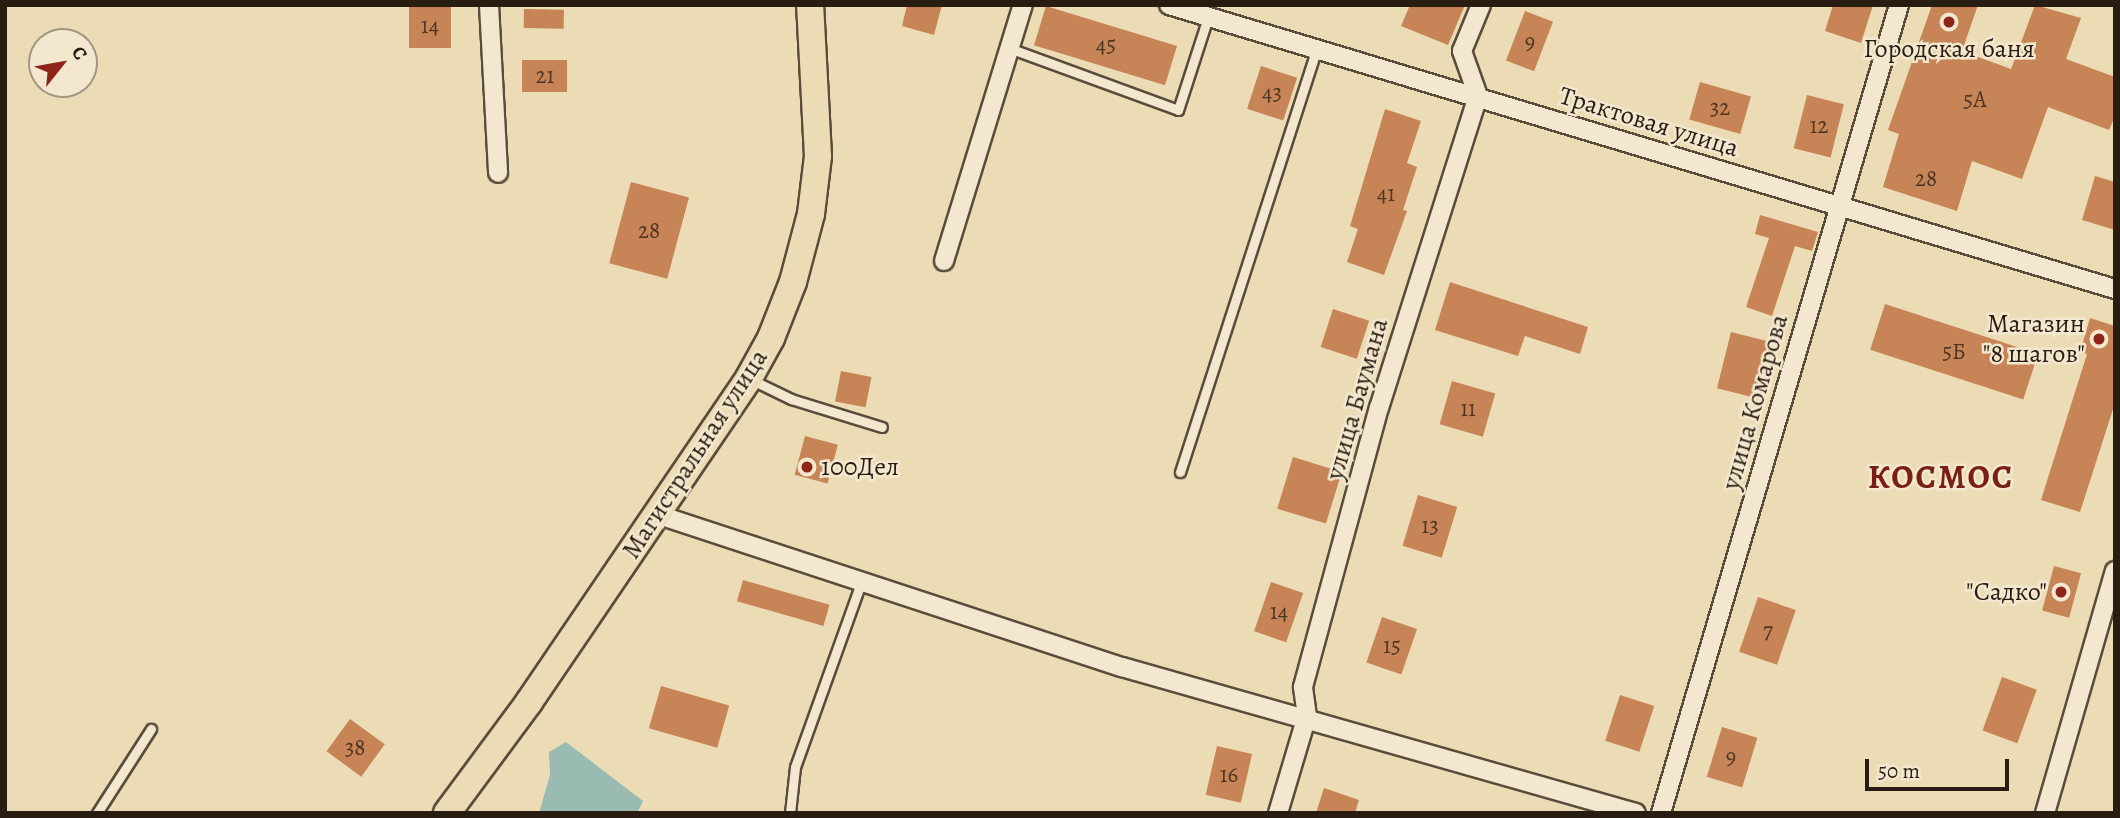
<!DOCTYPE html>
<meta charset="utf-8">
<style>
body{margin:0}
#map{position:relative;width:2120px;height:818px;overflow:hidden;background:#ecdcb5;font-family:Alegreya,serif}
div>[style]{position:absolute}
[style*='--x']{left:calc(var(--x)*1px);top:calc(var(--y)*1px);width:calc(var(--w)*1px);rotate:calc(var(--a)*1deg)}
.water>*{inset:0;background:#99bbb1}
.building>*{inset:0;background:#c78456;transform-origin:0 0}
.roads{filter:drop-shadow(2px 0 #5a4c3a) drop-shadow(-2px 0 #5a4c3a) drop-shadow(0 2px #5a4c3a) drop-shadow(0 -2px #5a4c3a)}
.lane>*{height:9px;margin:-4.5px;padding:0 4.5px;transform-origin:4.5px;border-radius:4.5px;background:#f3e8cf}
.street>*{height:18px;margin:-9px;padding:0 9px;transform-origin:9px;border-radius:9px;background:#f3e8cf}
.primary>*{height:26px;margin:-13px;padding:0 13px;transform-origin:13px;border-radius:13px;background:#ecdcb5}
.dots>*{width:19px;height:19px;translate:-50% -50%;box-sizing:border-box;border:4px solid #f3e8cf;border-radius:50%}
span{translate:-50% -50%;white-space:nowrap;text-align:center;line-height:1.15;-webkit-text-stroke:5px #f3e8cf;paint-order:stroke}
.number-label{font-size:23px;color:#503622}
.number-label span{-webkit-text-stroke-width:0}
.poi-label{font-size:26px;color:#291c11}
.right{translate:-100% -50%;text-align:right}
.left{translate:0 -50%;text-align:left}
.street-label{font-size:26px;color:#291c11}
.district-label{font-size:33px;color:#7a1f14;font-weight:700;letter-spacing:2px}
.frame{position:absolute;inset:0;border:7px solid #291c11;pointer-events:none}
.north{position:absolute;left:28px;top:28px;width:70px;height:70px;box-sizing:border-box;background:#f3e8cf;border:2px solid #a29683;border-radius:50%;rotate:59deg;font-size:19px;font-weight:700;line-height:28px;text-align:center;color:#291c11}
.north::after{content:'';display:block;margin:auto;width:24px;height:32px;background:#8f2418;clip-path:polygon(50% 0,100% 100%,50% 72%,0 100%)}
.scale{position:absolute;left:1865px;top:759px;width:144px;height:32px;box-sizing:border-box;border:4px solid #291c11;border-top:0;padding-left:9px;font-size:21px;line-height:24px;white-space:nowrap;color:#291c11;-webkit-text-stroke:5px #f3e8cf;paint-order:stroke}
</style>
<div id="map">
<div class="water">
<div style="clip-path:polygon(566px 742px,643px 801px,637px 813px,539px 813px,550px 775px,549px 752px)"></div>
</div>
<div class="building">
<div style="left:409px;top:5px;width:42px;height:43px"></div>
<div style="clip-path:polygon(907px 5px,942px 5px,934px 35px,902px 26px)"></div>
<div style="clip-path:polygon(1410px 5px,1465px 5px,1448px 45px,1401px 26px)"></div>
<div style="clip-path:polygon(1833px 5px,1873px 5px,1861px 43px,1825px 31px)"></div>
<div style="clip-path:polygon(1932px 5px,1978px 5px,1962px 51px,2011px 69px,2035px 5px,2081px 18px,2066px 59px,2115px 77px,2115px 116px,2109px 130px,2048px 107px,2022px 179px,1972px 161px,1957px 211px,1883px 187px,1899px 134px,1888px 130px)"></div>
<div style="left:1046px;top:6px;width:137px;height:41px;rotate:17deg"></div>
<div style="left:524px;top:9px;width:40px;height:19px;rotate:1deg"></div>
<div style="left:1525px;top:11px;width:30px;height:53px;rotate:21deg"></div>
<div style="left:522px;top:60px;width:45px;height:32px"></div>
<div style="left:1261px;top:66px;width:38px;height:45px;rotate:18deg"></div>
<div style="left:1700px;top:82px;width:53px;height:39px;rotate:16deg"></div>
<div style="left:1807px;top:95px;width:38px;height:55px;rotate:14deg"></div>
<div style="clip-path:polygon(1385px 109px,1421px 121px,1407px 163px,1417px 167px,1403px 210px,1407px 211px,1384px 275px,1347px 262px,1358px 229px,1350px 226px)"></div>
<div style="clip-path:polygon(2095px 176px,2115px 182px,2115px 230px,2082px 220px)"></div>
<div style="left:631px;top:182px;width:60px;height:84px;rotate:15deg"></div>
<div style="clip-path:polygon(1760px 215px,1818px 232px,1812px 251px,1795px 246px,1772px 316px,1746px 307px,1769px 238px,1755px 234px)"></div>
<div style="clip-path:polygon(1450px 282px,1588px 327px,1580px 354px,1525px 336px,1518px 356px,1435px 330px)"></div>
<div style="left:1885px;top:304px;width:161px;height:48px;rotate:18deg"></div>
<div style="left:1333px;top:309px;width:38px;height:40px;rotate:18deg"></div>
<div style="clip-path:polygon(2090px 318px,2115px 326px,2115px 403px,2080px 512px,2041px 500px,2087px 354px,2080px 352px)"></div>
<div style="left:1731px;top:332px;width:40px;height:58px;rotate:14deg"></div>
<div style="left:841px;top:371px;width:31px;height:31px;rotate:11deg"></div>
<div style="left:1452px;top:381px;width:45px;height:45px;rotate:16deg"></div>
<div style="left:805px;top:436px;width:34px;height:40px;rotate:15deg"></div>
<div style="left:1293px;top:457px;width:51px;height:54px;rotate:17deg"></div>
<div style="left:1418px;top:495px;width:41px;height:53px;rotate:17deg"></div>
<div style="left:2054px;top:566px;width:28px;height:46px;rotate:15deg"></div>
<div style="left:743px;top:580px;width:90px;height:22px;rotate:16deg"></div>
<div style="left:1271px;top:582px;width:34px;height:52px;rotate:19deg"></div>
<div style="left:1758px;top:597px;width:40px;height:58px;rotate:19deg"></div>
<div style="left:1382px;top:617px;width:37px;height:48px;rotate:19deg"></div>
<div style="left:2002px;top:677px;width:37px;height:57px;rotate:20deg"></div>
<div style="left:661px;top:686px;width:71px;height:44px;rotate:16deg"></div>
<div style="left:1620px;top:695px;width:36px;height:48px;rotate:18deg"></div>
<div style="left:350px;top:719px;width:43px;height:40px;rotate:36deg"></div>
<div style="left:1722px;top:727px;width:37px;height:52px;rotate:17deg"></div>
<div style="left:1217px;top:746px;width:36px;height:50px;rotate:13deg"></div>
<div style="clip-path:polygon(1324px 788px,1359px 800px,1355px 813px,1316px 813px)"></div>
</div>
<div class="roads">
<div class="lane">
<div style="--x:1009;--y:48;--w:180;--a:20.1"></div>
<div style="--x:1178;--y:110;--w:95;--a:-72.1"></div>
<div style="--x:750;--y:379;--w:46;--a:26"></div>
<div style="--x:791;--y:399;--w:95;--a:17.1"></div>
<div style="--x:1180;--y:472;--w:443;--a:-72.1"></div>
<div style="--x:97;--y:813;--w:100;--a:-57.3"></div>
<div style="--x:790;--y:813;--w:46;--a:-83.8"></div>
<div style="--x:795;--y:767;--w:195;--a:-70.3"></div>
</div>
<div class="street">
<div style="--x:489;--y:5;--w:168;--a:86.9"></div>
<div style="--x:1169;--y:5;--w:988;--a:16.71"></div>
<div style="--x:944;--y:261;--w:268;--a:-72.9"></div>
<div style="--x:656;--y:514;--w:490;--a:18.2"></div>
<div style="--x:1122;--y:667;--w:534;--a:15.86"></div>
<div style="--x:1278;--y:813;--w:101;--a:-73.4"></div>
<div style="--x:1307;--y:716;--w:29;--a:-98"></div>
<div style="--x:1303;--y:687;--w:289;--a:-74.8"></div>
<div style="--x:1379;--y:408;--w:327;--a:-72.4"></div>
<div style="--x:1478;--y:96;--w:48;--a:-109.6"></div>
<div style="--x:1462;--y:51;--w:50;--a:-67.6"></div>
<div style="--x:1661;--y:813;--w:842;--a:-73.59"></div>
<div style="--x:2045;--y:813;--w:252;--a:-73.9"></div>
</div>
<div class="primary">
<div style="--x:447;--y:813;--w:138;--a:-53.5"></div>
<div style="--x:529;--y:702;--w:392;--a:-55.8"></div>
<div style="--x:749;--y:378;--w:46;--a:-61.2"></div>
<div style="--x:771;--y:338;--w:60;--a:-68.6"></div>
<div style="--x:793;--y:282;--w:70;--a:-75.2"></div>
<div style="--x:811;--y:214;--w:58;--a:-83.1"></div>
<div style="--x:818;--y:156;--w:151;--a:-93"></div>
</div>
</div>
<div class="dots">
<div style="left:1949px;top:22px;background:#8f2418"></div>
<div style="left:2099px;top:339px;background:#8f2418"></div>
<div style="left:807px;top:467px;background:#8f2418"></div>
<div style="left:2061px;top:592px;background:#8f2418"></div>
</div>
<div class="number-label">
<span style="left:430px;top:26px">14</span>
<span style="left:1530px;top:42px">9</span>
<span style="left:1106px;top:45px">45</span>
<span style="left:545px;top:76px">21</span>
<span style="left:1272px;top:93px">43</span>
<span style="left:1975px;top:100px">5А</span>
<span style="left:1720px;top:108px">32</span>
<span style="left:1819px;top:126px">12</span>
<span style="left:1926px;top:179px">28</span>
<span style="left:1386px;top:194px">41</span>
<span style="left:649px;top:231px">28</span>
<span style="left:1954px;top:352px">5Б</span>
<span style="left:1468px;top:409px">11</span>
<span style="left:1430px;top:526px">13</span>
<span style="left:1279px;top:612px">14</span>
<span style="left:1768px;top:631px">7</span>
<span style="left:1392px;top:646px">15</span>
<span style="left:355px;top:748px">38</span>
<span style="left:1731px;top:757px">9</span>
<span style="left:1229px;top:775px">16</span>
</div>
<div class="poi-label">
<span style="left:1949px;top:49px">Городская баня</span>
<span class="right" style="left:2085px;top:339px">Магазин<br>"8 шагов"</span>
<span class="left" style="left:821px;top:467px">100Дел</span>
<span class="right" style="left:2047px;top:592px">"Садко"</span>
</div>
<div class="street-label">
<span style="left:1649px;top:122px;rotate:17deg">Трактовая улица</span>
<span style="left:1357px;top:399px;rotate:-74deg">улица Баумана</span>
<span style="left:1755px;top:402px;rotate:-74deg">улица Комарова</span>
<span style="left:695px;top:454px;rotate:-57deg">Магистральная улица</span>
</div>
<div class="district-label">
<span style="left:1941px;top:477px">КОСМОС</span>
</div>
<div class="frame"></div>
<div class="north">С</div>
<div class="scale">50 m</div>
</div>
